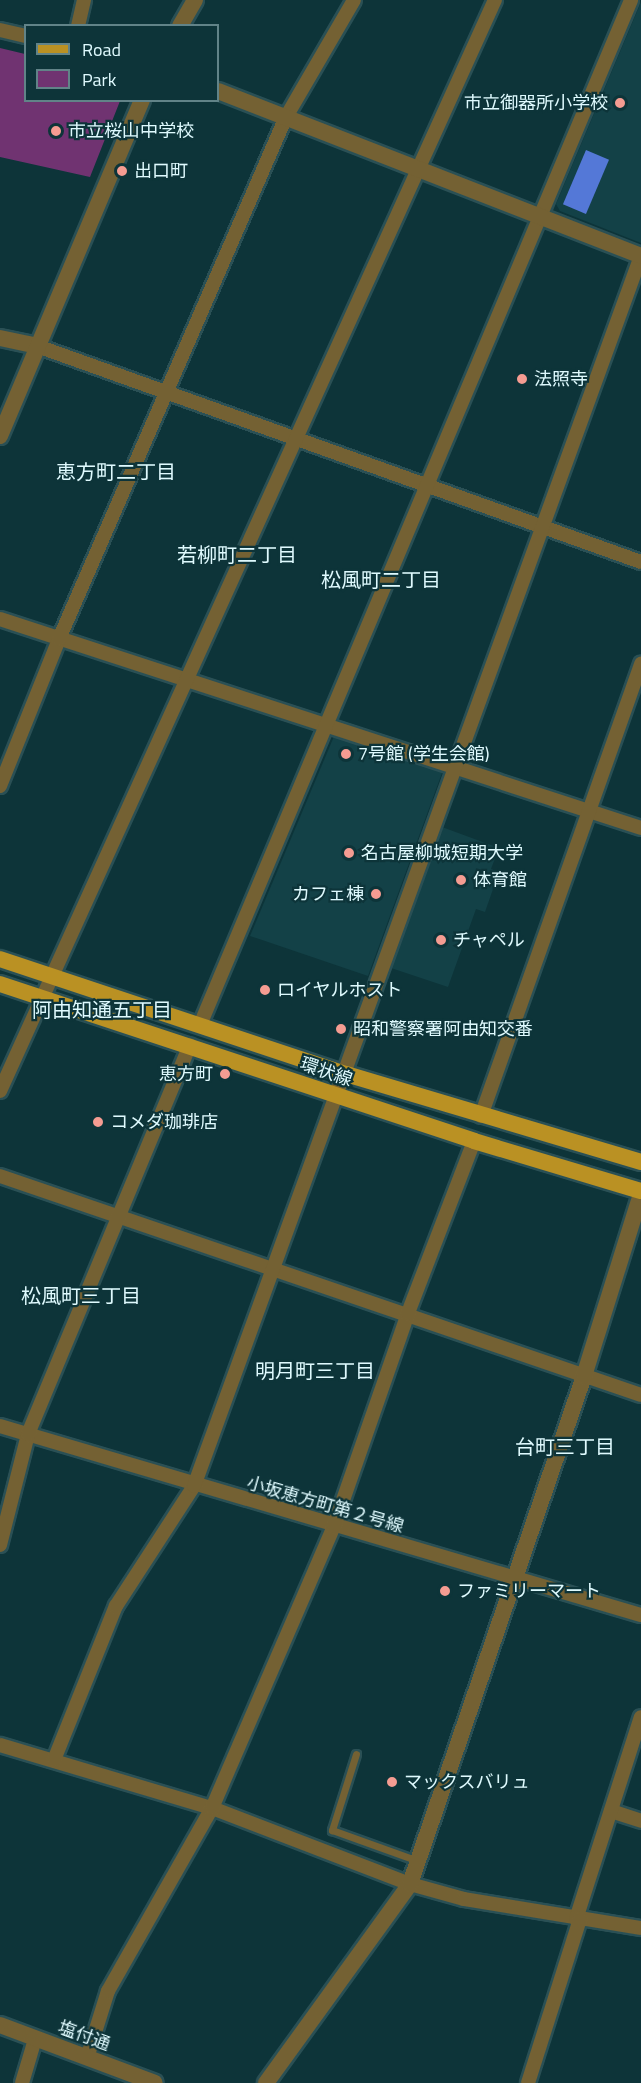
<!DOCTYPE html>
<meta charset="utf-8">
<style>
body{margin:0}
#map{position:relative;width:641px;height:2083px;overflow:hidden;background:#0d3439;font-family:"Titillium Web","Noto Sans JP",sans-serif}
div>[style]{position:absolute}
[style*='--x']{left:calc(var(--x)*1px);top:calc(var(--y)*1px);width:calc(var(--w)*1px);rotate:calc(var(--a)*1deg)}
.built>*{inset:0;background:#134147}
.green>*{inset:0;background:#703371}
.water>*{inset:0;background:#5478d7;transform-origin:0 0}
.roads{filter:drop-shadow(2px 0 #2a5055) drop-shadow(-2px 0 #2a5055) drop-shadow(0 2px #2a5055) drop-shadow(0 -2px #2a5055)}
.service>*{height:7px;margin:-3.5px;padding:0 3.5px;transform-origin:3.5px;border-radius:3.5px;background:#746133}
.minor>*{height:14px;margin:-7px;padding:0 7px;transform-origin:7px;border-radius:7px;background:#746133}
.tertiary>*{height:16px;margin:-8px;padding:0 8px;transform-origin:8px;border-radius:8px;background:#746133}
.primary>*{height:16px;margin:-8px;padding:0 8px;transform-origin:8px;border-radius:8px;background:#ba9123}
.dots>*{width:16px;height:16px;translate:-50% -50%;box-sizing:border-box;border:3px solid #0d3439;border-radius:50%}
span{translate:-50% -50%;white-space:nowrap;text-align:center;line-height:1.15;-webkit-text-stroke:4.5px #0d3439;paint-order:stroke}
.poi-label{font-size:18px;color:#dffafe}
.right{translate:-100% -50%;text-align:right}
.left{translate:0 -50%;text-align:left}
.street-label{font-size:18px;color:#dffafe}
.neighbourhood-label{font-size:20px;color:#dffafe}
.legend{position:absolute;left:24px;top:24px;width:195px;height:78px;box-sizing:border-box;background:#0d3439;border:2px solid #618388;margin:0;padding:8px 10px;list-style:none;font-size:18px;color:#dffafe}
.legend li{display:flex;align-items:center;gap:12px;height:30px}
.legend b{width:30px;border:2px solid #618388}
</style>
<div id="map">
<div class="built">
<div style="clip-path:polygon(641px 2px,641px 243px,560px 211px,556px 204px)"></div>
<div style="clip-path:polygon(335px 734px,440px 768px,442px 773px,368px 976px,250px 936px)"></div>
<div style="clip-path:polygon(442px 827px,499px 848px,491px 869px,499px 872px,485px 912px,476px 909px,448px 987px,391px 968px)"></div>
</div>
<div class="green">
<div style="clip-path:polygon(0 48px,25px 54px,26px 100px,120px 101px,90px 177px,0 157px)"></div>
</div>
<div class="water">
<div style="left:586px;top:150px;width:25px;height:59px;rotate:23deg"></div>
</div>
<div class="roads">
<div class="service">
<div style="--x:356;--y:1754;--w:80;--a:107.5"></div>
<div style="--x:332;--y:1830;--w:91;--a:19.8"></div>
</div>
<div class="minor">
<div style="--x:78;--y:26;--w:27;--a:-77"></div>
<div style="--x:0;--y:30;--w:27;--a:13"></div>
<div style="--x:37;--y:346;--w:641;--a:19.68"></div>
<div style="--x:0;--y:619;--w:674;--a:18.06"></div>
<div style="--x:0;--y:786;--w:158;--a:-68.1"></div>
<div style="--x:59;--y:639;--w:569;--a:-66.5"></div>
<div style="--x:286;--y:117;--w:135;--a:-59.8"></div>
<div style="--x:200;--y:1025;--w:1112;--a:-67.19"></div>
<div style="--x:0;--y:1091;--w:1198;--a:-65.6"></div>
<div style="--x:481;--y:1116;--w:480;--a:-70.5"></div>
<div style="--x:0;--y:1176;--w:677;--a:18.86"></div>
<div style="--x:0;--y:1426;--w:668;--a:16.43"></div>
<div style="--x:0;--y:1545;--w:114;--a:-75.8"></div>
<div style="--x:28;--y:1434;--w:421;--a:-67.4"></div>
<div style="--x:0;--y:1745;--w:221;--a:16.6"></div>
<div style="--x:212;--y:1808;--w:212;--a:21"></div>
<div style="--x:410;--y:1884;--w:56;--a:15.5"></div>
<div style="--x:464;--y:1899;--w:179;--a:9.3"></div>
<div style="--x:54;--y:1760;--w:166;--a:-68.1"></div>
<div style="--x:116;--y:1606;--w:143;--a:-57"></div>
<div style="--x:194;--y:1486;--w:1309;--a:-70.03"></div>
<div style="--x:611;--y:1811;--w:32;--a:18"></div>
<div style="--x:576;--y:1919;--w:212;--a:-72.2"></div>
<div style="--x:87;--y:2058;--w:70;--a:-72.6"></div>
<div style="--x:108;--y:1991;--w:210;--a:-60.4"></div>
<div style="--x:212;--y:1808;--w:307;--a:-66.6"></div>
<div style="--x:334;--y:1526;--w:225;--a:-70.8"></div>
<div style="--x:408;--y:1313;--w:184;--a:-69"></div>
<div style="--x:22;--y:2083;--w:46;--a:-73.5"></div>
<div style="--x:528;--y:2083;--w:172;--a:-72.4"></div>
</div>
<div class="tertiary">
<div style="--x:180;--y:26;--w:30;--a:-60"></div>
<div style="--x:218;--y:91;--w:454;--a:21.3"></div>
<div style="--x:0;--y:338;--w:38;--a:12"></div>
<div style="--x:0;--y:436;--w:365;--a:-67.1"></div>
<div style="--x:0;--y:2025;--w:165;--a:20.5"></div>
<div style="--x:266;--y:2083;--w:246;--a:-54.1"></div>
<div style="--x:410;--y:1884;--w:537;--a:-71.09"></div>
<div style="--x:584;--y:1376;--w:191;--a:-72.6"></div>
</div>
<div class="primary">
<div style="--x:0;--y:959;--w:365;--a:18.4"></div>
<div style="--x:346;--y:1074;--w:308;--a:16.6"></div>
<div style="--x:0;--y:984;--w:499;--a:18.3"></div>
<div style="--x:474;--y:1141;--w:174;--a:16.7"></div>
</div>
</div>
<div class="dots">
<div style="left:620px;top:103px;background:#f59c92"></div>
<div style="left:56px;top:131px;background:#f59c92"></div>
<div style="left:122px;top:171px;background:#f59c92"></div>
<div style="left:522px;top:379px;background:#f59c92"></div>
<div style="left:346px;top:754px;background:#f59c92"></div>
<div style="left:349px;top:853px;background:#f59c92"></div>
<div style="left:461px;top:880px;background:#f59c92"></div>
<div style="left:376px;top:894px;background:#f59c92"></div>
<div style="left:441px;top:940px;background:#f59c92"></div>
<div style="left:265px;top:990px;background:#f59c92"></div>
<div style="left:341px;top:1029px;background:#f59c92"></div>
<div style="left:225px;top:1074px;background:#f59c92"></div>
<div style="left:98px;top:1122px;background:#f59c92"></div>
<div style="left:445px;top:1591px;background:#f59c92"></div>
<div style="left:392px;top:1782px;background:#f59c92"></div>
</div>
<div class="poi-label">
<span class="right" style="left:608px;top:103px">市立御器所小学校</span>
<span class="left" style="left:68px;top:131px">市立桜山中学校</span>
<span class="left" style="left:134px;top:171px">出口町</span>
<span class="left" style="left:534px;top:379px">法照寺</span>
<span class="left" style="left:358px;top:754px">7号館 (学生会館)</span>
<span class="left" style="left:361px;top:853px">名古屋柳城短期大学</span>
<span class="left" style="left:473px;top:880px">体育館</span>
<span class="right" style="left:364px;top:894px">カフェ棟</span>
<span class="left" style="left:453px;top:940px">チャペル</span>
<span class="left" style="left:277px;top:990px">ロイヤルホスト</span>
<span class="left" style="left:353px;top:1029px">昭和警察署阿由知交番</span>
<span class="right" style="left:213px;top:1074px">恵方町</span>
<span class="left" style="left:110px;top:1122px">コメダ珈琲店</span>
<span class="left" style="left:457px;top:1591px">ファミリーマート</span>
<span class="left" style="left:404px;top:1782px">マックスバリュ</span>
</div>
<div class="street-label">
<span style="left:326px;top:1072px;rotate:19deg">環状線</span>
<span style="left:325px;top:1505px;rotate:16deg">小坂恵方町第２号線</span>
<span style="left:84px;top:2036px;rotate:20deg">塩付通</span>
</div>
<div class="neighbourhood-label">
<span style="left:116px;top:471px">恵方町二丁目</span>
<span style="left:237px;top:554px">若柳町二丁目</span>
<span style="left:381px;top:579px">松風町二丁目</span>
<span style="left:102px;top:1009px">阿由知通五丁目</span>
<span style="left:81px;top:1295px">松風町三丁目</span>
<span style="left:315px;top:1370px">明月町三丁目</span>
<span style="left:565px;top:1446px">台町三丁目</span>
</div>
<ul class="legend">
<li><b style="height:8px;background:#ba9123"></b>Road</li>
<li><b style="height:16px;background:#703371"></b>Park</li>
</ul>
</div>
